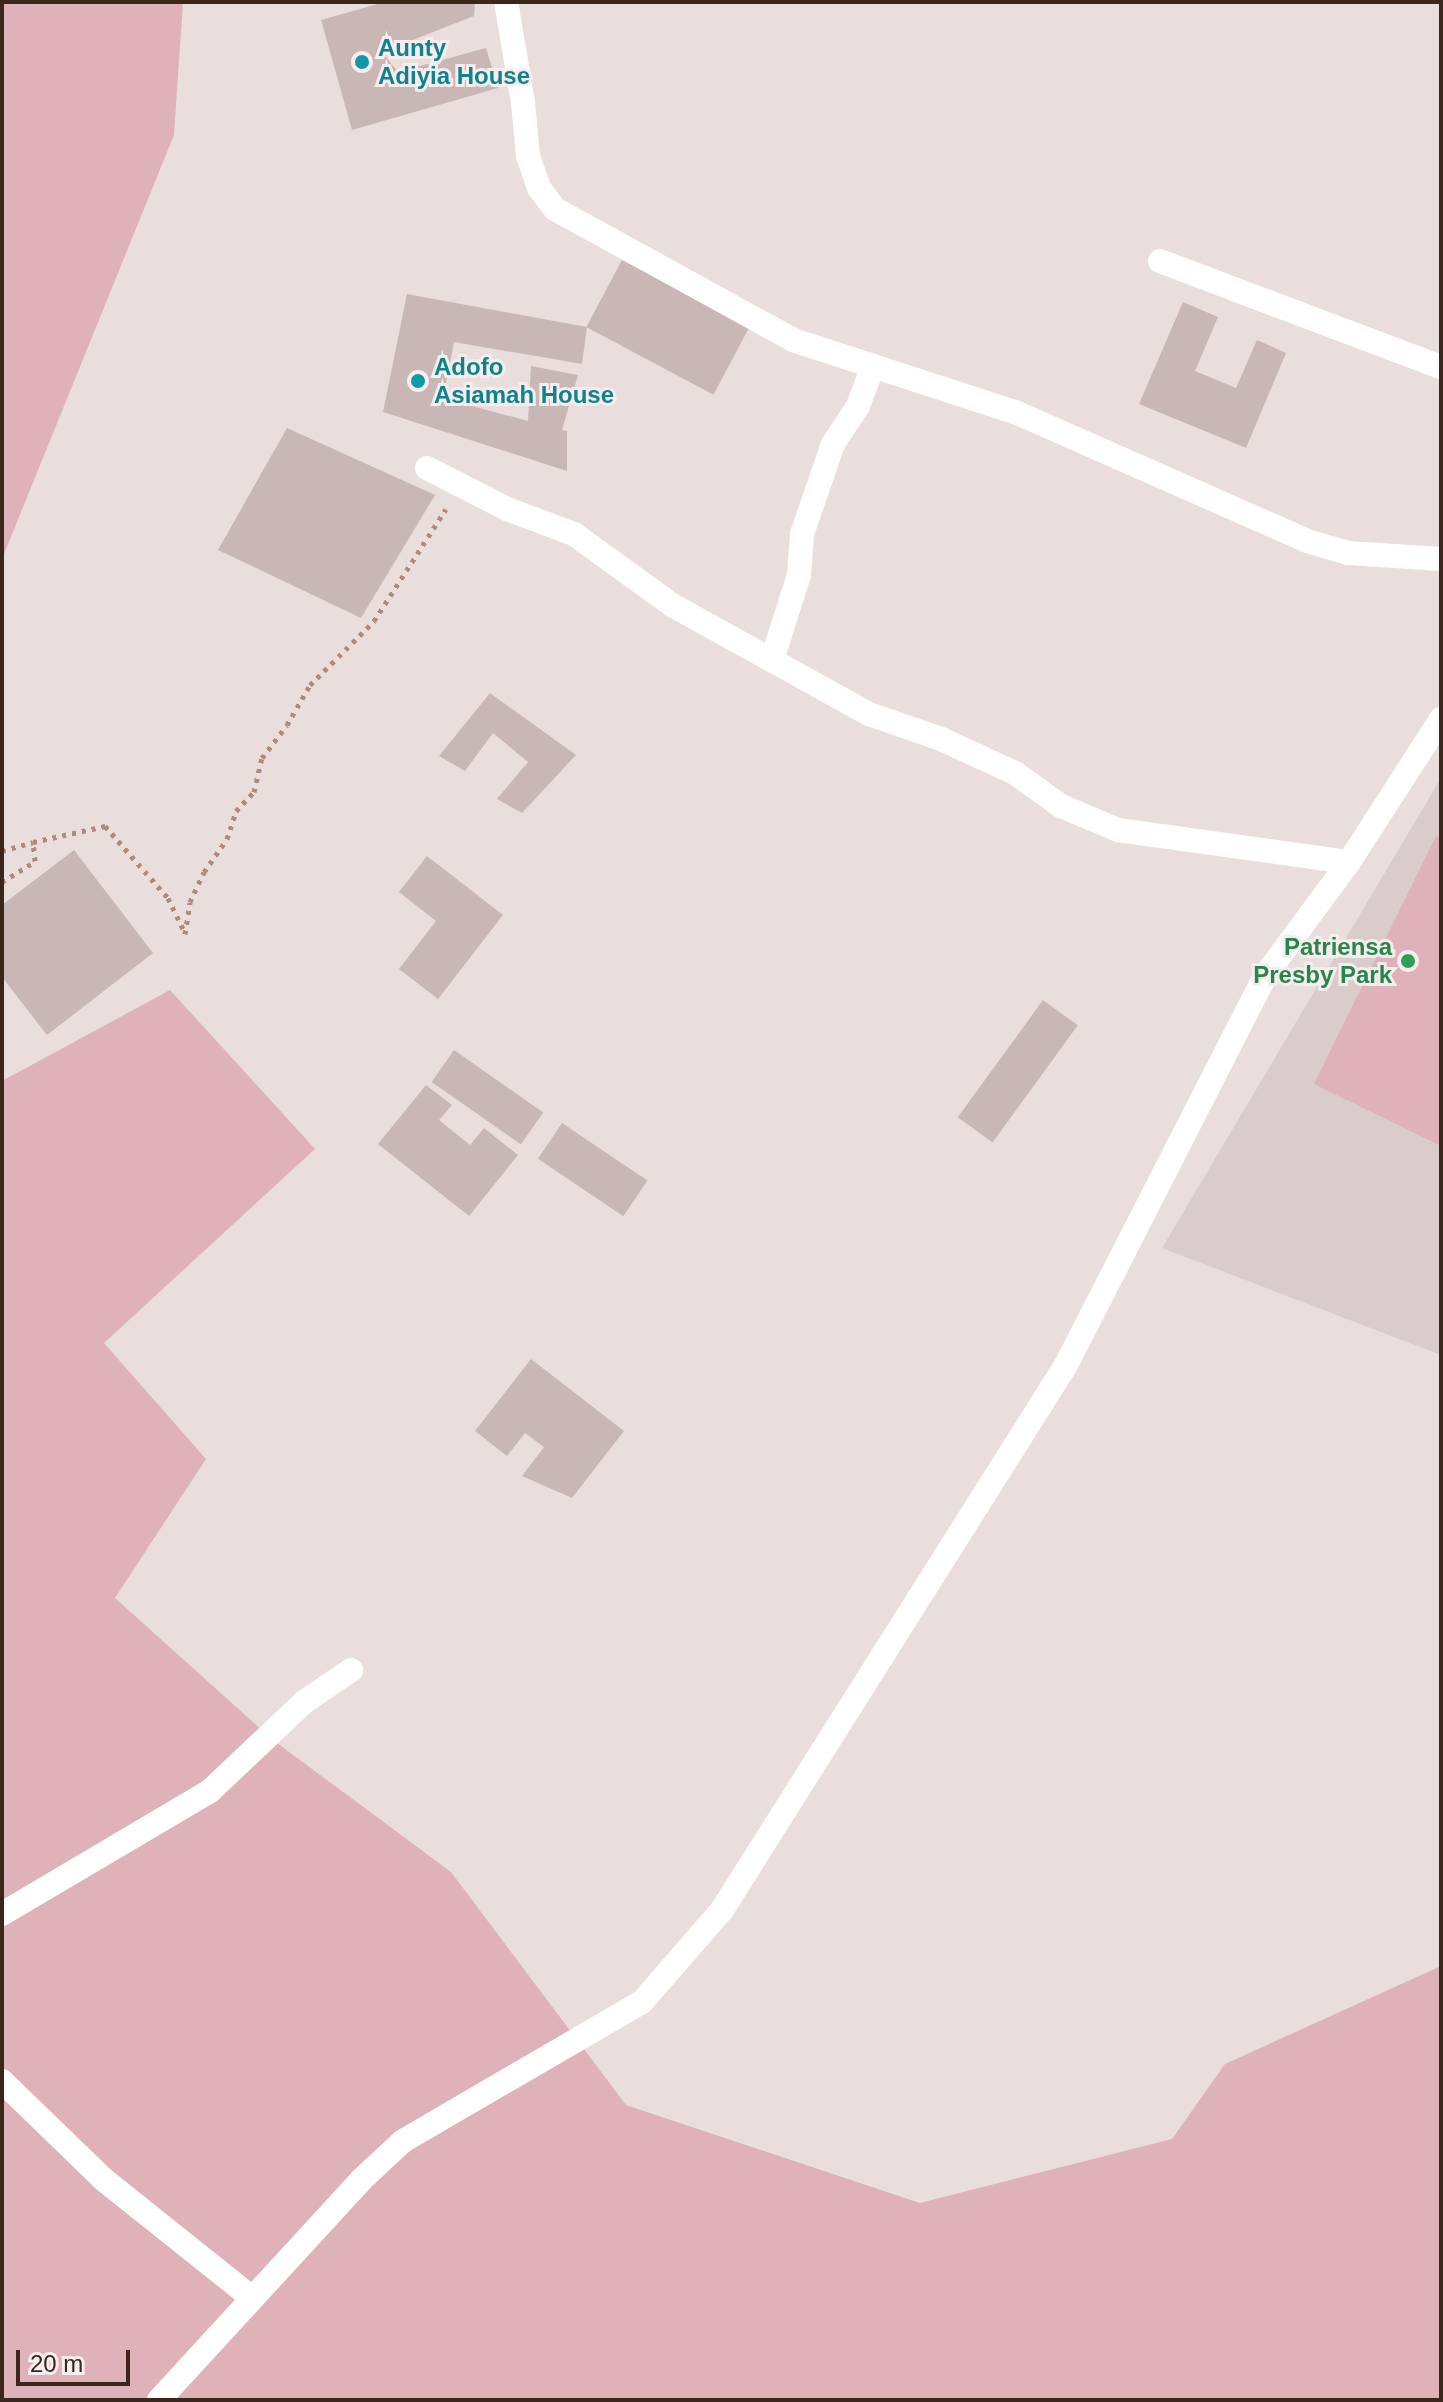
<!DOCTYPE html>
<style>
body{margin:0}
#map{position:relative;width:1443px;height:2402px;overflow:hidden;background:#eadedc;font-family:Helvetica,sans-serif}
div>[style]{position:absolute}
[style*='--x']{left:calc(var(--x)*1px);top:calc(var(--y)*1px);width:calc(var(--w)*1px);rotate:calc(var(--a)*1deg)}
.built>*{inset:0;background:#daccca}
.green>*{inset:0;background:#deb2b8}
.building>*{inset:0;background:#c8b7b5;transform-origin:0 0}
.path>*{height:5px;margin-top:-2.5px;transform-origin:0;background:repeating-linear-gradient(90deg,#b18979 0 4px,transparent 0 10px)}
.street>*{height:24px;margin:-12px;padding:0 12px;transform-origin:12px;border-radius:12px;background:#fff}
.dots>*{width:22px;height:22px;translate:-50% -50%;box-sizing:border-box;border:4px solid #f7edec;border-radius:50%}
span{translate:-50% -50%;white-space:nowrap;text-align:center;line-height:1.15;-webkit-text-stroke:6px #f7edec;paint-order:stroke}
.culture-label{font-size:24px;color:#0d838f;font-weight:700}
.left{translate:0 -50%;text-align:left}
.leisure-label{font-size:24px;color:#27864d;font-weight:700}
.right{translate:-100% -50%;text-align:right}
.frame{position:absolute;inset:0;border:4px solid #3a261d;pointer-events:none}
.scale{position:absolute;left:16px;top:2350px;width:114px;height:36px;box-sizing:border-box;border:4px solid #3a261d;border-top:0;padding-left:10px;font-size:24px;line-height:28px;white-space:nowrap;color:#3a261d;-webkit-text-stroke:6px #f7edec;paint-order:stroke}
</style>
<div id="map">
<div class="built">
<div style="clip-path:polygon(1441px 778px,1441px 1355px,1162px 1248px)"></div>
</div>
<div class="green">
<div style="clip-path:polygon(2px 2px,183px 2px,174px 135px,2px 559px)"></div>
<div style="clip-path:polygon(1436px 836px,1441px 838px,1441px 1146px,1314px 1084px)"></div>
<div style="clip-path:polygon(170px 990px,315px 1149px,104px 1343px,206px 1459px,115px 1598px,273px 1740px,451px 1872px,626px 2105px,920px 2203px,1172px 2139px,1225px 2064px,1441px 1966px,1441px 2400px,2px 2400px,2px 1081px)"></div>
</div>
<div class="building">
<div style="clip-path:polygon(385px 2px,475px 2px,474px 16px,382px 52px,398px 72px,486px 48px,498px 88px,352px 130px,321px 20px)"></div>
<div style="left:622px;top:260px;width:144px;height:76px;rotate:28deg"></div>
<div style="clip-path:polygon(407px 294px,587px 327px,582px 364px,454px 342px,443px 398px,528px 421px,531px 366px,578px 375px,562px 430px,567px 431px,567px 471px,383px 412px)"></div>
<div style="clip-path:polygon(1183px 302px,1218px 317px,1195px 371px,1236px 388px,1257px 340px,1286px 353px,1246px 448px,1139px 404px)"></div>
<div style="clip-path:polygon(287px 428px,435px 495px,361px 618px,218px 550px)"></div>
<div style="clip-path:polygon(490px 693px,576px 755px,522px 813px,497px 799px,528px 762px,493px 733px,465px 771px,439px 756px)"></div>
<div style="clip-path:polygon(74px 850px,153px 953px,47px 1035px,2px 977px,2px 905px)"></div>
<div style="clip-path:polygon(427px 856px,503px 915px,438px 999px,399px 969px,436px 921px,399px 892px)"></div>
<div style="left:1043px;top:1000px;width:43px;height:145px;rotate:36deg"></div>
<div style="left:454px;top:1050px;width:109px;height:39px;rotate:35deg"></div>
<div style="clip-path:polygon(426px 1085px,452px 1105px,439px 1120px,470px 1145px,484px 1128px,518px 1155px,469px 1216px,378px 1144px)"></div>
<div style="left:562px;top:1123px;width:103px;height:43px;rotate:34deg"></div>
<div style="clip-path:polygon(531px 1359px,624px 1431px,572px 1498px,522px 1476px,544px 1447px,525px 1433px,507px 1456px,475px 1431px)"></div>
</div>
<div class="path">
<div style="--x:2;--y:851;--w:32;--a:-16"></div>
<div style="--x:2;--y:882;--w:39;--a:-32"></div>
<div style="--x:35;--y:861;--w:19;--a:-96"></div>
<div style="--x:33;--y:842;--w:74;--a:-12.5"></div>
<div style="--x:105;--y:826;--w:96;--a:48.8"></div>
<div style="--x:168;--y:898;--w:39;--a:64"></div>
<div style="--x:185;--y:934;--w:32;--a:-81"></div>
<div style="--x:190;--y:902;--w:33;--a:-65"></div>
<div style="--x:204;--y:872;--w:40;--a:-55.1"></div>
<div style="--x:227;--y:839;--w:29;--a:-72"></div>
<div style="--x:236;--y:811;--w:26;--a:-47"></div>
<div style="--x:254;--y:792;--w:35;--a:-77"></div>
<div style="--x:262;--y:758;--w:41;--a:-52.9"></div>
<div style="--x:287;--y:725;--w:46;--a:-60.1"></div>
<div style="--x:310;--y:685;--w:91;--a:-45"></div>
<div style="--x:374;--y:621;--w:133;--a:-57.3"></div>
</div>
<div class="street">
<div style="--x:506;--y:2;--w:101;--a:80.4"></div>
<div style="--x:523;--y:102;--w:54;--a:84.7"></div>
<div style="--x:528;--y:156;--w:34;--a:71"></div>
<div style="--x:539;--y:188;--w:26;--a:53"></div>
<div style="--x:555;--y:209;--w:272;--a:28.8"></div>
<div style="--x:793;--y:340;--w:233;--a:18"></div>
<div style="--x:1015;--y:412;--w:319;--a:23.8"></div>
<div style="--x:1307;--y:541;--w:43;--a:16.3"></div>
<div style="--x:1348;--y:553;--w:93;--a:3.7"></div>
<div style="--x:1160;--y:261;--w:300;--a:20.7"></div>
<div style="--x:427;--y:468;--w:90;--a:27.1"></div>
<div style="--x:507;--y:509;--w:72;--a:20.5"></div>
<div style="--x:574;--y:534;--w:121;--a:35.9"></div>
<div style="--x:672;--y:605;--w:225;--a:29"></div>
<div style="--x:869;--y:714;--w:76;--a:19.1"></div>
<div style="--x:941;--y:739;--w:81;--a:24.7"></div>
<div style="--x:1015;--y:773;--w:57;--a:35.7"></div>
<div style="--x:1061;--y:806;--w:62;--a:22.8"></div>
<div style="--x:1118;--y:830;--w:233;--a:7.9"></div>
<div style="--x:772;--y:660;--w:89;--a:-72.4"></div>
<div style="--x:799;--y:575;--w:41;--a:-85.8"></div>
<div style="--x:802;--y:534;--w:95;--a:-71"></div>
<div style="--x:833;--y:444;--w:45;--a:-56.7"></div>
<div style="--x:858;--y:406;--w:43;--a:-69.4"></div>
<div style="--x:2;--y:1914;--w:242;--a:-30.6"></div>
<div style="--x:210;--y:1791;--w:129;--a:-43.4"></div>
<div style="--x:304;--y:1702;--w:57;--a:-34.2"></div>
<div style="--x:2;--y:2081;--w:141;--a:44.1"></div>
<div style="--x:103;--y:2179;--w:191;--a:38.6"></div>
<div style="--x:159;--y:2400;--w:299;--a:-47.4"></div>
<div style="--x:361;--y:2180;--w:57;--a:-42.9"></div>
<div style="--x:403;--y:2141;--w:276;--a:-30.2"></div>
<div style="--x:642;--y:2002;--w:122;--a:-49"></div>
<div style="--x:722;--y:1910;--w:644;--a:-57.74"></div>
<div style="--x:1066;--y:1365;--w:437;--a:-62.9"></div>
<div style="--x:1265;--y:976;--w:142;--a:-53.6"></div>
<div style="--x:1349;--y:862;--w:170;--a:-57.2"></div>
</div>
<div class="dots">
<div style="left:362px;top:62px;background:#0f9aa8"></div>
<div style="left:418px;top:381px;background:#0f9aa8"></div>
<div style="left:1408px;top:961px;background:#2e9e5b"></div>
</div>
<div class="culture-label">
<span class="left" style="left:378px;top:62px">Aunty<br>Adiyia House</span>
<span class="left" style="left:434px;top:381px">Adofo<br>Asiamah House</span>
</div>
<div class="leisure-label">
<span class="right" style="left:1392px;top:961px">Patriensa<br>Presby Park</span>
</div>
<div class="frame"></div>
<div class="scale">20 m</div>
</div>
